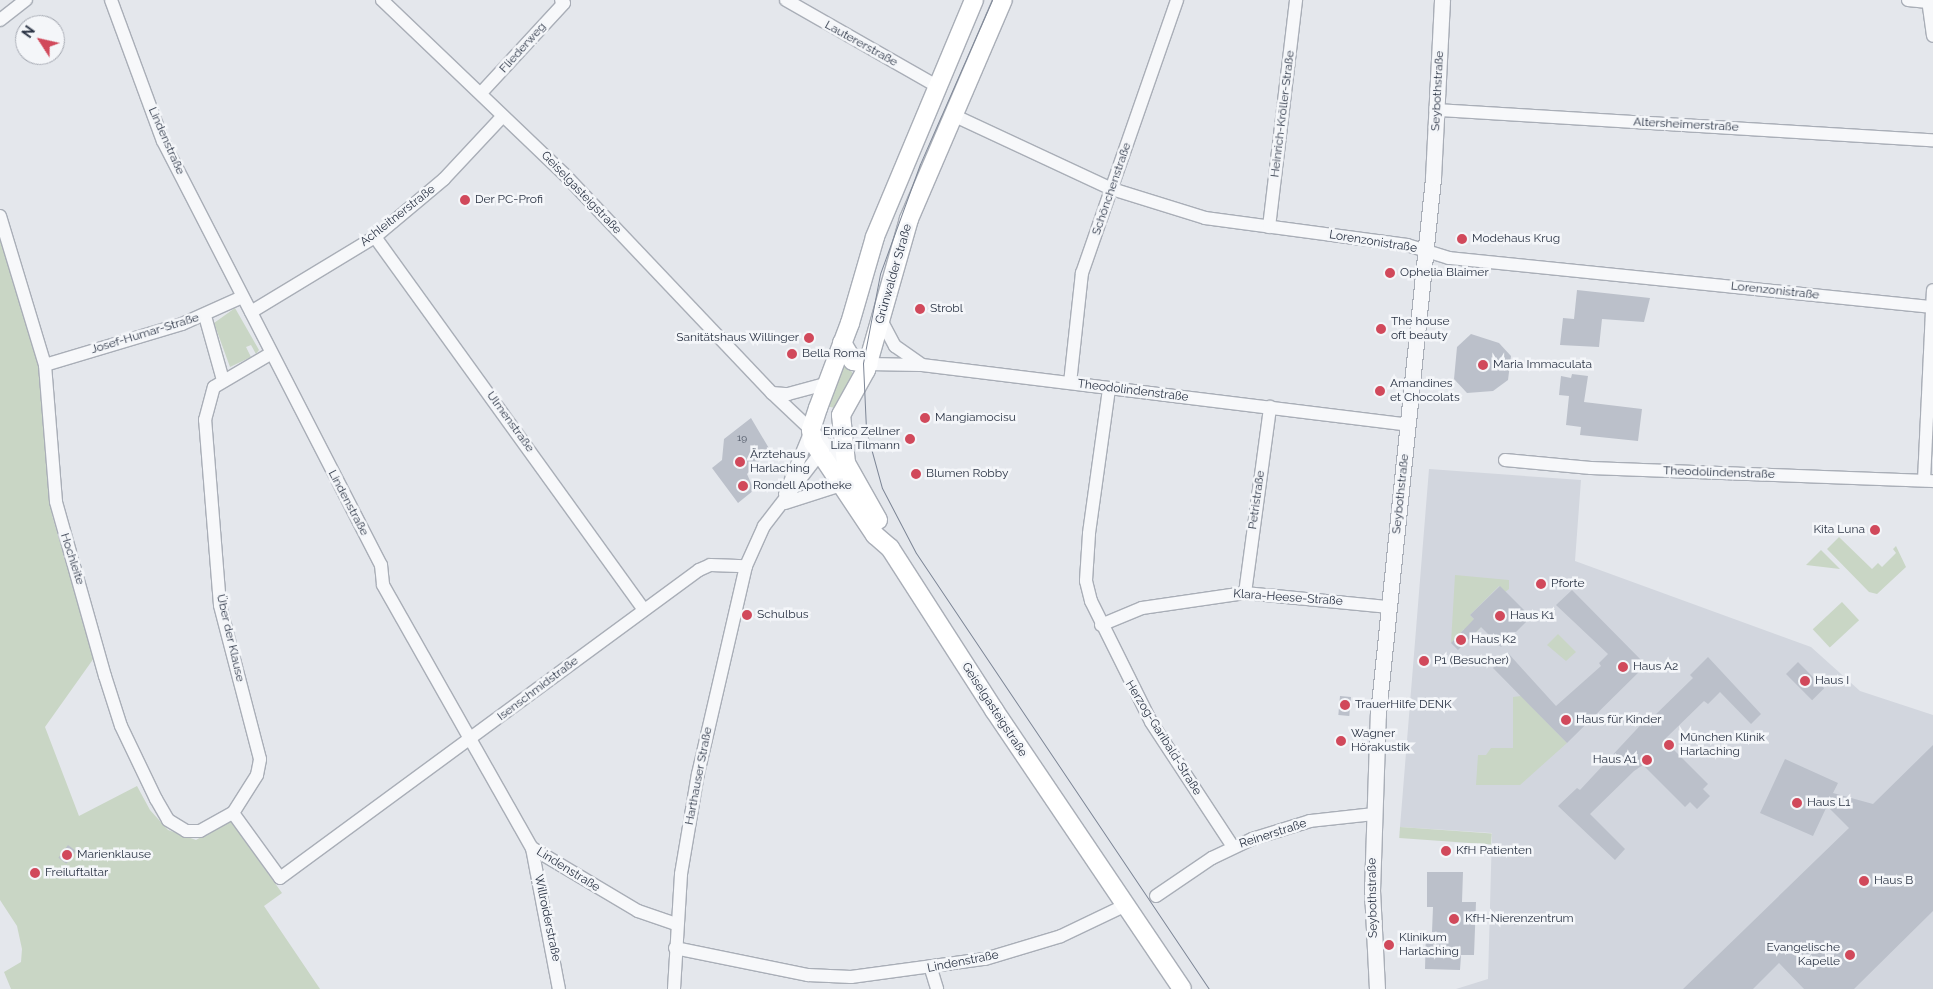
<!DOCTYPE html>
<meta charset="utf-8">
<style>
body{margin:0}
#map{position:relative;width:1933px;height:989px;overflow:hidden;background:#e4e7ec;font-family:Raleway,sans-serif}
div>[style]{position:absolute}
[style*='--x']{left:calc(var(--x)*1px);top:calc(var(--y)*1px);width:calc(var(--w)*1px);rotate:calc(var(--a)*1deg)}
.built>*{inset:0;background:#d2d6de}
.green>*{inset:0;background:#c9d6c5;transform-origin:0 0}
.building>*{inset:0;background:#bbc0ca;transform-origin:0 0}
.roads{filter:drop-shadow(1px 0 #a9aeb7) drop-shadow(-1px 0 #a9aeb7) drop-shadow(0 1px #a9aeb7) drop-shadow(0 -1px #a9aeb7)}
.minor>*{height:12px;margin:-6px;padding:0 6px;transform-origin:6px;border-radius:6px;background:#f7f8fa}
.tertiary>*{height:15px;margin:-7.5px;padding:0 7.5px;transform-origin:7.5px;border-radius:7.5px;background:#f7f8fa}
.secondary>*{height:18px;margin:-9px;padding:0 9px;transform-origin:9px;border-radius:9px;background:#fff}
.tram>*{height:1px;margin:-0.5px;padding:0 0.5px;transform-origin:0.5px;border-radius:0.5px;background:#7d8696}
.dots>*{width:14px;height:14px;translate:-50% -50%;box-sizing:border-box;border:2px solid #f4f6f9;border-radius:50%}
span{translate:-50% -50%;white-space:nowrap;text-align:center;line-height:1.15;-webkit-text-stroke:5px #f4f6f9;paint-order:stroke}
.number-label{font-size:10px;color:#4f5766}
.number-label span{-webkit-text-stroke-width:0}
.street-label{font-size:12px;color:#2b3445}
.poi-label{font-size:12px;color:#2b3445}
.left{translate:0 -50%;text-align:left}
.right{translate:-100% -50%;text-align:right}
.north{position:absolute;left:15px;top:15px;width:50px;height:50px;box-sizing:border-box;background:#f4f6f9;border:1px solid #a4a8b1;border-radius:50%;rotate:305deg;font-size:14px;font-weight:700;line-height:20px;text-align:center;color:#2b3445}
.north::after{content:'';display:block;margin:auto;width:18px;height:22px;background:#d1495b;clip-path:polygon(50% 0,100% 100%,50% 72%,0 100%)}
</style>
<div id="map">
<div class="built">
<div style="clip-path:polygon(1429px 469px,1581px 480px,1575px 561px,1811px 647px,1860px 691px,1933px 715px,1933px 989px,1456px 989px,1488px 979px,1492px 833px,1400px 827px)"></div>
</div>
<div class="green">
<div style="clip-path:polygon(0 229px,41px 362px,52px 515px,94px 658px,45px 727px,79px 816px,137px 786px,150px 810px,168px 830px,196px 840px,230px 820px,282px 893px,264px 906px,320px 989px,11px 989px,4px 972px,21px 962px,22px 949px,17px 926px,0 900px)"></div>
<div style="clip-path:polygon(235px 308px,259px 350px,256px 354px,251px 345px,246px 347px,251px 357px,230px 367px,214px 323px)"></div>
<div style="clip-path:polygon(844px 361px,854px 375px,835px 408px,826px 406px)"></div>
<div style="clip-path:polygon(1839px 537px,1872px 569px,1878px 563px,1882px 567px,1896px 553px,1893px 549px,1896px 546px,1906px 567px,1877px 594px,1869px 592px,1827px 549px)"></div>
<div style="clip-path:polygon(1821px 550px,1840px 569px,1806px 565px)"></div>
<div style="clip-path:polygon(1455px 575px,1509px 580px,1509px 589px,1505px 592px,1499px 586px,1470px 615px,1481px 627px,1472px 637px,1464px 629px,1451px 643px)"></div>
<div style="left:1842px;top:602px;width:25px;height:40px;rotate:47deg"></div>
<div style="clip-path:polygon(1558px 634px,1576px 652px,1566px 661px,1547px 645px)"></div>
<div style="clip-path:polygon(1521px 696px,1567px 743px,1520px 785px,1476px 785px,1478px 755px,1486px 755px,1491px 748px,1513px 748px,1513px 697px)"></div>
<div style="left:1400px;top:827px;width:92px;height:11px;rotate:4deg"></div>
</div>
<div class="building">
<div style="clip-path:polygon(1577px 290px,1650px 298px,1644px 322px,1602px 319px,1599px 347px,1560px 345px,1563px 318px,1574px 319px)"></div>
<div style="clip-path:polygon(1471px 334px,1499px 343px,1511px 356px,1508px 380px,1493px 391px,1467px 393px,1454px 379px,1457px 347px)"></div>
<div style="clip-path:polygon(1572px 374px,1588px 376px,1584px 402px,1642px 409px,1638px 441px,1580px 435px,1581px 427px,1566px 425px,1569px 396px,1559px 395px,1561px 376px,1571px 378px)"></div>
<div style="clip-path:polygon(751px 418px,770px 450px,747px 474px,754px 490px,738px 503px,712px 468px,722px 460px,724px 439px)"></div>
<div style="clip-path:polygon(1500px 586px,1531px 617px,1501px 647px,1481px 627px,1458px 650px,1451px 643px,1474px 619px,1470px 615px)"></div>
<div style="clip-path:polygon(1572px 590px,1646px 665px,1567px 743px,1493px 668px,1508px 653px,1556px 706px,1601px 666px,1599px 663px,1608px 654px,1556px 605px)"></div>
<div style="clip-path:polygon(1708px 657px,1761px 714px,1751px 724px,1720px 692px,1708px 704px,1704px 701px,1664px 740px,1708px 784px,1703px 789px,1710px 796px,1697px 809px,1690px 802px,1685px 807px,1643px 765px,1634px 771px,1590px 814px,1625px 849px,1615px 860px,1558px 806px,1577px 788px,1580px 790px,1648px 717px,1651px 719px,1693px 678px,1690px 675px)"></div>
<div style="left:1798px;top:662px;width:37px;height:17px;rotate:45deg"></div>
<div style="left:1340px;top:696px;width:11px;height:19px;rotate:5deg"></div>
<div style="clip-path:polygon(1933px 745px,1933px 911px,1854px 989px,1804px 989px,1779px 963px,1753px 989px,1683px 989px,1849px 828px,1827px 806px,1813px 836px,1760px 813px,1785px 759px,1838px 783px,1833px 793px,1873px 804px)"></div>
<div style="left:68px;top:845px;width:10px;height:16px;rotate:37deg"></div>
<div style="clip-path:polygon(1427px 872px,1463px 872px,1462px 902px,1476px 902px,1474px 955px,1461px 955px,1460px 970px,1425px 969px,1426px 932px,1432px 932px,1433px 907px,1427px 907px)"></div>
</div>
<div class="roads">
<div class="minor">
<div style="--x:111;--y:0;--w:150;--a:69.8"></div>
<div style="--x:163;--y:141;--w:477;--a:62.8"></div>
<div style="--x:381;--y:565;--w:20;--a:84"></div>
<div style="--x:383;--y:585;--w:302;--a:60.5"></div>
<div style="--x:532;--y:848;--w:123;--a:30.7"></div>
<div style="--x:638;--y:911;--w:40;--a:18.9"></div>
<div style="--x:382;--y:0;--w:253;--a:43.7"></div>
<div style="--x:565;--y:175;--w:301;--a:46.5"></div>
<div style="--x:772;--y:393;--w:102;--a:43.4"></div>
<div style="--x:786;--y:0;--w:174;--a:29.7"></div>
<div style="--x:1908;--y:0;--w:20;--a:6"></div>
<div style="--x:1928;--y:0;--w:36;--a:82"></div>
<div style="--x:0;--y:20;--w:33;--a:-38"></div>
<div style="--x:481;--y:93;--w:122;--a:-47.3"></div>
<div style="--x:564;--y:3;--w:4;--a:-135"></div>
<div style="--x:1438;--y:110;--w:496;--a:3.5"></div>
<div style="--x:953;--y:115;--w:175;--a:25"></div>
<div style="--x:1112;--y:189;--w:97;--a:17.3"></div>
<div style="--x:1205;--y:218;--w:204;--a:7.6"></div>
<div style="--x:1407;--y:245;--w:44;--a:17.2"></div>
<div style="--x:1449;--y:258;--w:485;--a:5.8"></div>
<div style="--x:0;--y:216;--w:156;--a:73.2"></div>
<div style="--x:45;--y:365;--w:137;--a:85.4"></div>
<div style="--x:56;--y:502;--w:181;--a:74.3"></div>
<div style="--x:105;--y:676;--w:52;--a:72.3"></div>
<div style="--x:121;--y:726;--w:81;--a:64.4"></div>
<div style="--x:156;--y:799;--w:24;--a:60"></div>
<div style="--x:168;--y:820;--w:21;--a:31"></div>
<div style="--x:186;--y:831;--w:14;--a:0"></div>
<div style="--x:200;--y:831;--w:38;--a:-29"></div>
<div style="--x:233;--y:813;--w:45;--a:-57.7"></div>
<div style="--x:257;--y:775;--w:16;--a:-79"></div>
<div style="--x:260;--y:759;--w:159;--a:-104.6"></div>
<div style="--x:220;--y:605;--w:186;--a:-94.6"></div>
<div style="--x:205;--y:420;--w:34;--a:-75"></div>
<div style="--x:214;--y:387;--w:65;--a:-30.5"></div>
<div style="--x:1269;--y:227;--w:229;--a:-83.2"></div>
<div style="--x:375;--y:237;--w:458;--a:54.2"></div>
<div style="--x:251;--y:312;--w:145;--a:-31.2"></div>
<div style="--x:375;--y:237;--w:90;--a:-40"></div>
<div style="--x:444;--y:179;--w:86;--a:-46.9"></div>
<div style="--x:205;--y:316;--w:66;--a:74.3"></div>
<div style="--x:880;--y:318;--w:32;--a:62"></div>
<div style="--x:895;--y:346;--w:33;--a:35"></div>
<div style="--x:922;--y:365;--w:490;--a:7"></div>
<div style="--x:869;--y:364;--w:51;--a:1.1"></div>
<div style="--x:45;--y:365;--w:143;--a:-16.7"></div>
<div style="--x:182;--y:324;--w:66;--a:-24.2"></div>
<div style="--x:1070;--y:383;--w:111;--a:-83.8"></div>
<div style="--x:1082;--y:273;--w:289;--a:-70.8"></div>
<div style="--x:1109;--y:389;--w:146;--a:97.9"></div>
<div style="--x:1089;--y:534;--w:47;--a:93.7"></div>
<div style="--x:1086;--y:581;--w:21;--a:76"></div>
<div style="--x:1091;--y:601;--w:135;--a:63.6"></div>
<div style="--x:1151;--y:722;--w:149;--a:56.7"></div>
<div style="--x:772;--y:393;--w:16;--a:4"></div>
<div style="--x:788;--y:394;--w:39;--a:-15"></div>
<div style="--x:1505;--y:460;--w:86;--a:5.3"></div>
<div style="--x:1591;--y:468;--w:342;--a:2.2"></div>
<div style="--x:1924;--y:480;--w:190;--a:-87.3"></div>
<div style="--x:785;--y:494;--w:68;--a:-67.6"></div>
<div style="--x:785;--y:503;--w:59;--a:-17.8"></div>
<div style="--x:1245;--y:593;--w:188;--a:-82.3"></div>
<div style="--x:1101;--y:625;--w:44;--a:-22.5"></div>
<div style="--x:1142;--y:608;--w:104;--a:-8.3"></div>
<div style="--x:1245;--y:593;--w:145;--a:5.6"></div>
<div style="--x:233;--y:813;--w:80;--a:54.1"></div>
<div style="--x:280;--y:878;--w:520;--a:-36.32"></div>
<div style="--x:699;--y:570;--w:12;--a:-24"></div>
<div style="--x:710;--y:565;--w:36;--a:2"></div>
<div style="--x:532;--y:848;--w:144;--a:79.2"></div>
<div style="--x:1156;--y:896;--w:68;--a:-34.2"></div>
<div style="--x:1212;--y:858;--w:44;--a:-25.4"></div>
<div style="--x:1252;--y:839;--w:61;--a:-17.2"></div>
<div style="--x:1310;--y:821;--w:63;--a:-6.3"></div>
<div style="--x:675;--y:948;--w:136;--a:11.5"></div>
<div style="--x:808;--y:975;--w:43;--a:2.7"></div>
<div style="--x:851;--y:977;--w:135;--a:-7.7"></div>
<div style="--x:985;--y:959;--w:79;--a:-16.8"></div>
<div style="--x:1061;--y:936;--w:70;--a:-25.5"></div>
<div style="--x:931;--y:969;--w:21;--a:73"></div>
<div style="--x:674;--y:989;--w:115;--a:-86.5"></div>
<div style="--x:681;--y:874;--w:101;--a:-80.4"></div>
<div style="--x:698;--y:774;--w:213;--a:-77"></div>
<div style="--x:746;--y:566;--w:44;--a:-65.8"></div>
<div style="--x:764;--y:526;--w:98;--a:-52.4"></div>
</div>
<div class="tertiary">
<div style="--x:1377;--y:989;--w:98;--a:-92.9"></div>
<div style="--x:1372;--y:891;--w:177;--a:-88.1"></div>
<div style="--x:1378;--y:714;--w:539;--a:-84.14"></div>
<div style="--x:1433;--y:178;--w:178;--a:-87.1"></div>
</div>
<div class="secondary">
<div style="--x:974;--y:0;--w:257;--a:112.7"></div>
<div style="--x:875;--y:237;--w:90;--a:106.2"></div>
<div style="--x:850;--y:323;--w:91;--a:110.6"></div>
<div style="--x:818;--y:408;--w:23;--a:108"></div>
<div style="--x:811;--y:430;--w:12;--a:81"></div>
<div style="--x:813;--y:442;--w:112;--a:56.3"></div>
<div style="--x:875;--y:535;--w:20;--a:41"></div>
<div style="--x:890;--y:548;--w:193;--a:57.3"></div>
<div style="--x:994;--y:710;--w:336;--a:56"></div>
<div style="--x:842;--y:343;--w:21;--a:59"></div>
<div style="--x:853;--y:361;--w:16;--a:11"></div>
<div style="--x:878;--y:520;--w:65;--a:-119.3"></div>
<div style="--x:846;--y:463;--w:48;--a:-95.9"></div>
<div style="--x:841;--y:415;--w:51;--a:-60.9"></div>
<div style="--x:866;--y:370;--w:157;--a:-74.1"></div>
<div style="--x:909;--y:219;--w:238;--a:-66.8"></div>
</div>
</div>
<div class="tram">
<div style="--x:992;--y:0;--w:179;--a:113.7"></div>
<div style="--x:920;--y:164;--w:117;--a:110"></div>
<div style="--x:880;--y:274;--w:91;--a:100.8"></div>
<div style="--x:863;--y:363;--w:67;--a:87.4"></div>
<div style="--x:866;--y:430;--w:60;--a:74.6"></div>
<div style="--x:882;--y:488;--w:73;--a:62.4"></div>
<div style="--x:916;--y:553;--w:525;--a:56.1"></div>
</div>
<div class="dots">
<div style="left:465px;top:200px;background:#d1495b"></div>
<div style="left:1462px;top:239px;background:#d1495b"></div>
<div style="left:1390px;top:273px;background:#d1495b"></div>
<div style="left:920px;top:309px;background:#d1495b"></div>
<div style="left:1381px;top:329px;background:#d1495b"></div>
<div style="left:809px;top:338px;background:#d1495b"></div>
<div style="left:792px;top:354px;background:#d1495b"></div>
<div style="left:1483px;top:365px;background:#d1495b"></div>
<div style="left:1380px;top:391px;background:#d1495b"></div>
<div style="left:925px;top:418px;background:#d1495b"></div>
<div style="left:910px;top:439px;background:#d1495b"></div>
<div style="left:740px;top:462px;background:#d1495b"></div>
<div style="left:916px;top:474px;background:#d1495b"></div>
<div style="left:743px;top:486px;background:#d1495b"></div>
<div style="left:1875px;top:530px;background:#d1495b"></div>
<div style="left:1541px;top:584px;background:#d1495b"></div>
<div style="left:747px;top:615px;background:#d1495b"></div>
<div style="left:1500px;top:616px;background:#d1495b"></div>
<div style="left:1461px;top:640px;background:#d1495b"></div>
<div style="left:1424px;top:661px;background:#d1495b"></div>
<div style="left:1623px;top:667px;background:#d1495b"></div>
<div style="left:1805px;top:681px;background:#d1495b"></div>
<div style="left:1345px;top:705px;background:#d1495b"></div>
<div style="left:1566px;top:720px;background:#d1495b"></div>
<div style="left:1341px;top:741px;background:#d1495b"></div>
<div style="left:1669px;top:745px;background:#d1495b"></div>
<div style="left:1647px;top:760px;background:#d1495b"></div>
<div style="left:1797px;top:803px;background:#d1495b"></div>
<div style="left:1446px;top:851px;background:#d1495b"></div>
<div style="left:67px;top:855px;background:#d1495b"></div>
<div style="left:35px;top:873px;background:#d1495b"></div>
<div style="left:1864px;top:881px;background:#d1495b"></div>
<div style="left:1454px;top:919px;background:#d1495b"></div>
<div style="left:1389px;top:945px;background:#d1495b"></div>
<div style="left:1850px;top:955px;background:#d1495b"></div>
</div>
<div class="number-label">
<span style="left:742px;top:438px">19</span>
</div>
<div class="street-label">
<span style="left:861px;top:44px;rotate:29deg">Lautererstraße</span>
<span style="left:523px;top:48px;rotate:-48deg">Fliederweg</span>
<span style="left:1438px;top:91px;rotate:-87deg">Seybothstraße</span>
<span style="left:1283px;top:114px;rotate:-83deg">Heinrich-Kröller-Straße</span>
<span style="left:1686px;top:125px;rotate:3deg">Altersheimerstraße</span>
<span style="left:166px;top:141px;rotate:66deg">Lindenstraße</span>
<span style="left:1112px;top:189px;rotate:-71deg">Schönchenstraße</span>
<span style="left:581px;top:193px;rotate:46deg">Geiselgasteigstraße</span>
<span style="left:398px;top:216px;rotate:-38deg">Achleitnerstraße</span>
<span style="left:1373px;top:242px;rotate:9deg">Lorenzonistraße</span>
<span style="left:894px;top:274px;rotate:-74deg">Grünwalder Straße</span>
<span style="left:1775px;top:291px;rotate:6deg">Lorenzonistraße</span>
<span style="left:145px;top:334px;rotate:-17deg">Josef-Humar-Straße</span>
<span style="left:1133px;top:391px;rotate:7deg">Theodolindenstraße</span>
<span style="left:510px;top:422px;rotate:54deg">Ulmenstraße</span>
<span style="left:1719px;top:473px;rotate:2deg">Theodolindenstraße</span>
<span style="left:1401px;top:494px;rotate:-84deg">Seybothstraße</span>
<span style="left:1257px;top:500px;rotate:-82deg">Petristraße</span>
<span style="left:348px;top:503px;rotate:62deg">Lindenstraße</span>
<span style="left:72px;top:559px;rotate:72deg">Hochleite</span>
<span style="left:1288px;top:598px;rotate:4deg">Klara-Heese-Straße</span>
<span style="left:230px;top:638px;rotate:77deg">Über der Klause</span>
<span style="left:538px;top:689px;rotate:-37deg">Isenschmidstraße</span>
<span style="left:994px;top:710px;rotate:57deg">Geiselgasteigstraße</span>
<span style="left:1163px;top:738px;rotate:58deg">Herzog-Garibald-Straße</span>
<span style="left:699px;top:776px;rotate:-79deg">Harthauser Straße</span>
<span style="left:1273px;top:834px;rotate:-18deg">Reinerstraße</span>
<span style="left:568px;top:870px;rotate:32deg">Lindenstraße</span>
<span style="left:1373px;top:898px;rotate:-91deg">Seybothstraße</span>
<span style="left:547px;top:918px;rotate:78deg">Willroiderstraße</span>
<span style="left:963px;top:962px;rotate:-11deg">Lindenstraße</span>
</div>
<div class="poi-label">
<span class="left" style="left:475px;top:200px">Der PC-Profi</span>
<span class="left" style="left:1472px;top:239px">Modehaus Krug</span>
<span class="left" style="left:1400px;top:273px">Ophelia Blaimer</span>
<span class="left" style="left:930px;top:309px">Strobl</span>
<span class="left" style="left:1391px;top:329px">The house<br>oft beauty</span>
<span class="right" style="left:799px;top:338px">Sanitätshaus Willinger</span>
<span class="left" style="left:802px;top:354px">Bella Roma</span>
<span class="left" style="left:1493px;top:365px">Maria Immaculata</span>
<span class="left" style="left:1390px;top:391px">Amandines<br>et Chocolats</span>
<span class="left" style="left:935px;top:418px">Mangiamocisu</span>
<span class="right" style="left:900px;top:439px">Enrico Zellner<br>Liza Tilmann</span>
<span class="left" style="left:750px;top:462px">Ärztehaus<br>Harlaching</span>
<span class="left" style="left:926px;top:474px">Blumen Robby</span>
<span class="left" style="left:753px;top:486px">Rondell Apotheke</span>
<span class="right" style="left:1865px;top:530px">Kita Luna</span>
<span class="left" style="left:1551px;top:584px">Pforte</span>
<span class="left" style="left:757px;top:615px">Schulbus</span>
<span class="left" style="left:1510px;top:616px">Haus K1</span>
<span class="left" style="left:1471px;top:640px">Haus K2</span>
<span class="left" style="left:1434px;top:661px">P1 (Besucher)</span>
<span class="left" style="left:1633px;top:667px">Haus A2</span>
<span class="left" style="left:1815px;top:681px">Haus I</span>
<span class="left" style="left:1355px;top:705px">TrauerHilfe DENK</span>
<span class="left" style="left:1576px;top:720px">Haus für Kinder</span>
<span class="left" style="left:1351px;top:741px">Wagner<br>Hörakustik</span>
<span class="left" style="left:1680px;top:745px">München Klinik<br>Harlaching</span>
<span class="right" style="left:1637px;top:760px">Haus A1</span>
<span class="left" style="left:1807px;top:803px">Haus L1</span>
<span class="left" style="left:1456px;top:851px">KfH Patienten</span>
<span class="left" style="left:77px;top:855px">Marienklause</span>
<span class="left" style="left:45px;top:873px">Freiluftaltar</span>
<span class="left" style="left:1874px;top:881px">Haus B</span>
<span class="left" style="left:1465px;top:919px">KfH-Nierenzentrum</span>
<span class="left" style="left:1399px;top:945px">Klinikum<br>Harlaching</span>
<span class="right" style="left:1840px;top:955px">Evangelische<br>Kapelle</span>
</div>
<div class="north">N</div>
</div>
